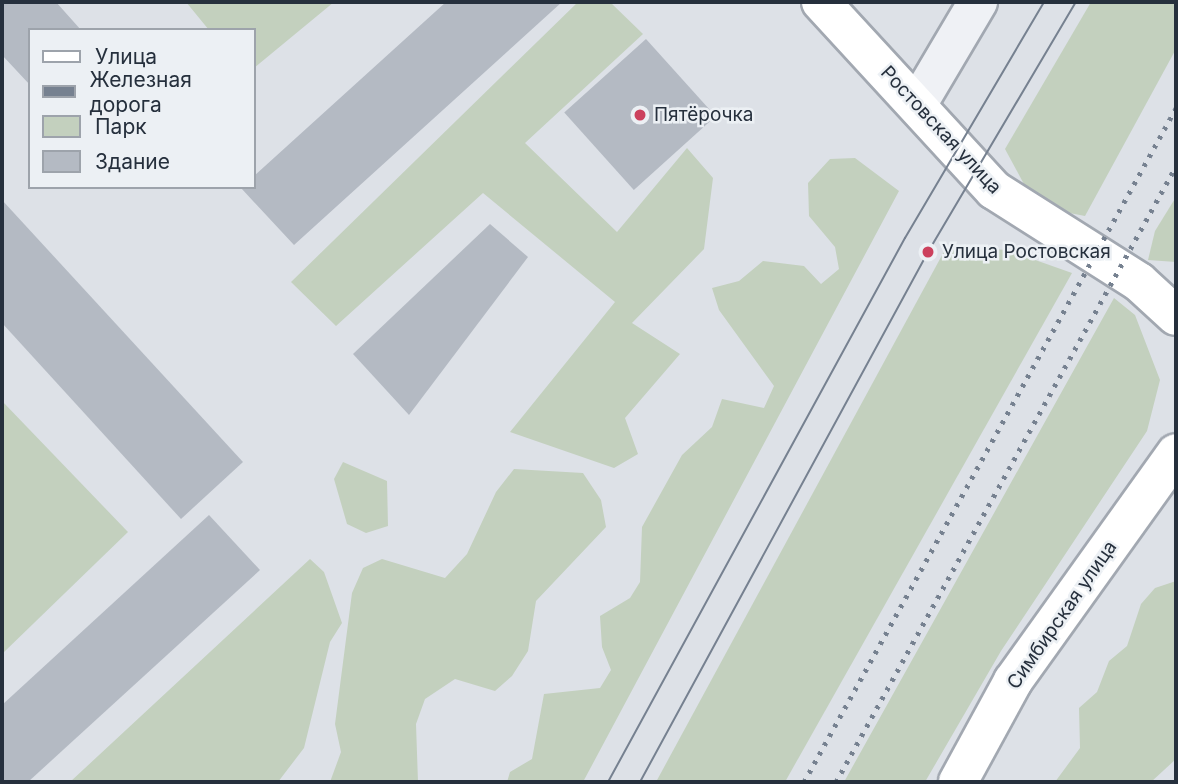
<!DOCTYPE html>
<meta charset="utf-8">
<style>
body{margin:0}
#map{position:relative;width:1178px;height:784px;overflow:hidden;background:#dde1e7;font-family:Inter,sans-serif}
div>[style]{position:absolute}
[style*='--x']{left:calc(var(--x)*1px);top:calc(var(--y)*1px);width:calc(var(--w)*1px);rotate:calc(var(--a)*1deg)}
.green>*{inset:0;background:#c3d0be}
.building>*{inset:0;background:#b4bac3;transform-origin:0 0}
.roads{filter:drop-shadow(2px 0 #a2a8b1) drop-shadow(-2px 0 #a2a8b1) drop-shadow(0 2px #a2a8b1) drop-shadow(0 -2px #a2a8b1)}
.minor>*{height:38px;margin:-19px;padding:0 19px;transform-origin:19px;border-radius:19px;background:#eff1f5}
.major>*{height:38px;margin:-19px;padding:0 19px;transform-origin:19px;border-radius:19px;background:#fff}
.tram>*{height:2px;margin:-1px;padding:0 1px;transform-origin:1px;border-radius:1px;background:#768190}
.rail>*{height:5px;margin-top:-2.5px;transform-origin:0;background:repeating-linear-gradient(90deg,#768190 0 3.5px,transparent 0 10.5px)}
.dots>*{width:19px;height:19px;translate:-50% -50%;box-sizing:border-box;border:4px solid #ecf0f4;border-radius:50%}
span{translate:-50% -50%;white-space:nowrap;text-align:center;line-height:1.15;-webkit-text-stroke:5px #ecf0f4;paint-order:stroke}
.poi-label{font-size:19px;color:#26303d}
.left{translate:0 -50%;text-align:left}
.street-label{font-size:19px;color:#26303d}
.frame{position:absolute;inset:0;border:4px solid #26303d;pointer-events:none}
.legend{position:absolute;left:28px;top:28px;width:228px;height:161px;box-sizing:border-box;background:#ecf0f4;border:2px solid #9da3ab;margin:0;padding:9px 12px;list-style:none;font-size:21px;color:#26303d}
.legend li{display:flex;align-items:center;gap:14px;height:35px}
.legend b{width:35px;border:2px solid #9da3ab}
</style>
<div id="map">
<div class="green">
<div style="clip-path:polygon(186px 2px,334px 2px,254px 68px,254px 30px,209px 30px)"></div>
<div style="clip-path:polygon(578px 2px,610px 2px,643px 34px,525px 143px,617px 232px,687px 148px,713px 178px,704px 249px,632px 323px,680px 354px,625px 418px,638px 454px,614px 468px,510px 432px,615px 302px,483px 193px,336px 326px,291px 282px)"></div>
<div style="clip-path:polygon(1091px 2px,1176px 2px,1176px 49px,1085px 216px,1054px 210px,1025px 186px,1005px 149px)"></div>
<div style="clip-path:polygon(855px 158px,899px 191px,583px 782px,507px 782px,510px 772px,532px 759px,544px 694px,600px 688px,611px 670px,602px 647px,600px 616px,630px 598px,640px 582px,642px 527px,682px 455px,712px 427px,722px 399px,764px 408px,774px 386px,719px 310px,712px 288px,739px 281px,763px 261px,804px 266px,821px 284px,839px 269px,835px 247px,809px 216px,808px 183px,830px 159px)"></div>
<div style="clip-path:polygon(1176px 197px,1176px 262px,1148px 260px,1155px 231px)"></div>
<div style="clip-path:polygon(947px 246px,1007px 250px,1072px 273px,785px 782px,656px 782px)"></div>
<div style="clip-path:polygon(1114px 298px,1135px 315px,1160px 380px,1147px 431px,1001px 651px,925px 782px,844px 782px)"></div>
<div style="clip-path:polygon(2px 401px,128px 532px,2px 654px)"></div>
<div style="clip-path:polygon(343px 462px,387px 481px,388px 526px,366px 533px,347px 524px,334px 479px)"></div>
<div style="clip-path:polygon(514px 469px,583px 473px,601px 500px,606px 527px,536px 601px,528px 651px,512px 676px,495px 691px,455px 679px,425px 699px,416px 724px,418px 782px,330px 782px,341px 752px,335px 724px,352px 593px,363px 568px,382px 559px,445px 578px,467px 554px,496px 492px)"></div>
<div style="clip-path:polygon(310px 559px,324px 572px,342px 623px,330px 642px,304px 748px,278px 782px,70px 782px)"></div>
<div style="clip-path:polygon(1176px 581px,1176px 759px,1151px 782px,1055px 782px,1080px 748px,1079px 708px,1097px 692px,1109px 661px,1127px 646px,1141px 604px,1155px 588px)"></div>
</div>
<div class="building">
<div style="clip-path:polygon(2px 2px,56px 2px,81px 30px,30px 30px,30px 85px,2px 55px)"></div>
<div style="clip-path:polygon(446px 2px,562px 2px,294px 245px,241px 188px,254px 187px,254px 176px)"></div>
<div style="left:646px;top:39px;width:104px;height:110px;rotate:48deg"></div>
<div style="clip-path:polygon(2px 200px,243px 462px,181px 519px,2px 323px)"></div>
<div style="clip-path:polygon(490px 224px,528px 257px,409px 415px,353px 354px)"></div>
<div style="clip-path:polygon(209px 515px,260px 570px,28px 782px,2px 782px,2px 705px)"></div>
</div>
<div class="roads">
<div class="minor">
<div style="--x:917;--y:105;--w:120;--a:-59.4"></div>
</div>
<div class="major">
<div style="--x:821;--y:2;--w:255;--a:47.4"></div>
<div style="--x:994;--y:190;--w:172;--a:32.4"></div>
<div style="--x:1139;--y:282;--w:50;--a:42.6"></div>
<div style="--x:958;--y:782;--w:115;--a:-61.4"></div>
<div style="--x:1013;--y:681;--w:280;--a:-54.4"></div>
</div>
</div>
<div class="tram">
<div style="--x:608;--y:782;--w:620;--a:-61.37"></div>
<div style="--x:905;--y:238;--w:274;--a:-59.5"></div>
<div style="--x:640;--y:782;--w:603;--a:-61.48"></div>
<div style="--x:928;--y:252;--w:291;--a:-59.4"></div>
</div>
<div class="rail">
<div style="--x:804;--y:782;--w:770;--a:-61.1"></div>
<div style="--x:836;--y:782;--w:704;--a:-61.1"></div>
</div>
<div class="dots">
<div style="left:640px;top:115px;background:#cc415d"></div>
<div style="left:928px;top:252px;background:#cc415d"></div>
</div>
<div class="poi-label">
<span class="left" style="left:654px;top:115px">Пятёрочка</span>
<span class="left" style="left:942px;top:252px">Улица Ростовская</span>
</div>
<div class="street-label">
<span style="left:941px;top:130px;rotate:47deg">Ростовская улица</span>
<span style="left:1062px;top:615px;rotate:-55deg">Симбирская улица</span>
</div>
<div class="frame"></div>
<ul class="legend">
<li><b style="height:9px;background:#fff"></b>Улица</li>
<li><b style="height:9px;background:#768190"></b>Железная дорога</li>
<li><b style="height:19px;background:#c3d0be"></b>Парк</li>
<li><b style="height:19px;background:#b4bac3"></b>Здание</li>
</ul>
</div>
